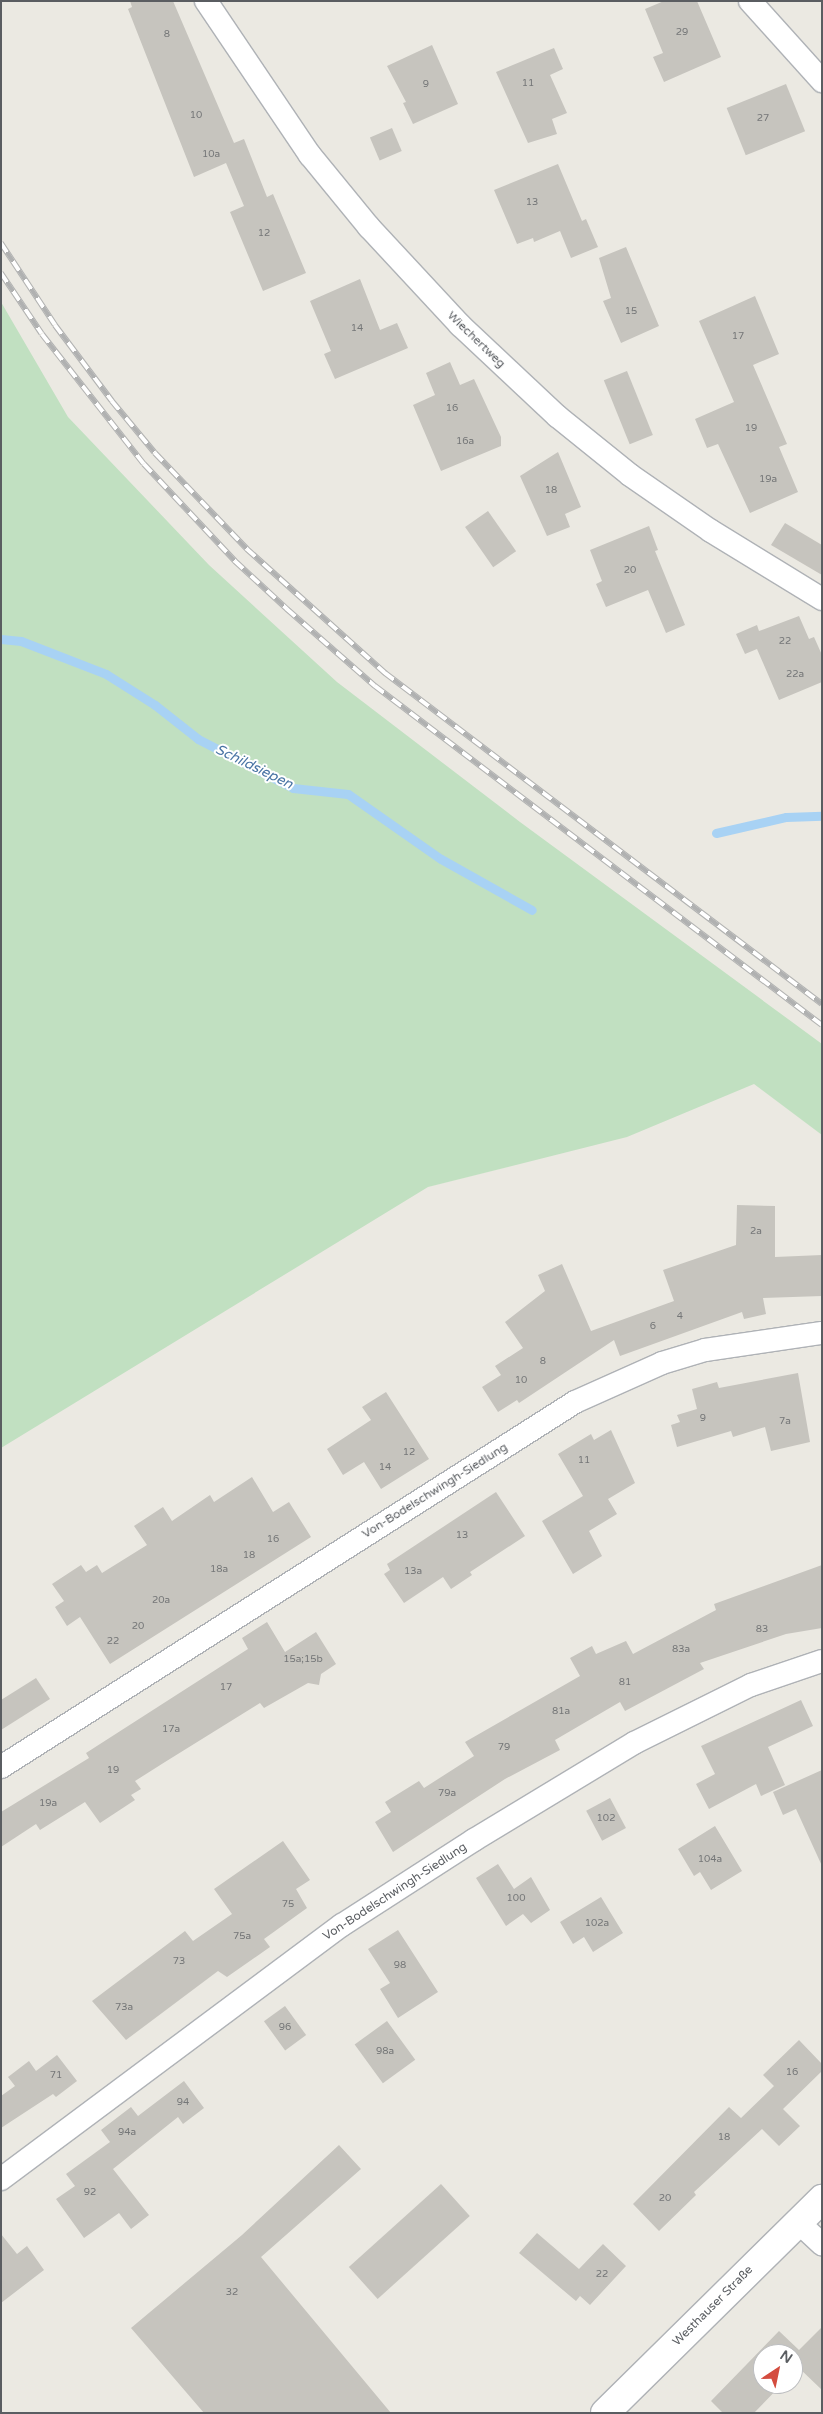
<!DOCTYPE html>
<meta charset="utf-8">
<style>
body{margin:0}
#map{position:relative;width:823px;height:2414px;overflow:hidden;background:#ebe9e2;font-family:"Varela Round",sans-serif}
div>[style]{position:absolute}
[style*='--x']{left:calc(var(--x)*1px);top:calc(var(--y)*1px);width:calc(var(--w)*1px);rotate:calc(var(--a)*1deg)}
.green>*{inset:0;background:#c1e0c1}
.stream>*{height:9px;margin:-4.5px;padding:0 4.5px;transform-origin:4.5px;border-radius:4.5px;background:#a8d2f4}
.building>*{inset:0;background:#c6c4be;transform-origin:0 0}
.roads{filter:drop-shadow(1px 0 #afb2b6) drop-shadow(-1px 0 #afb2b6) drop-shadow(0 1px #afb2b6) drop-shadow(0 -1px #afb2b6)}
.street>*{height:22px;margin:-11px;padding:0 11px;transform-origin:11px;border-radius:11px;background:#fff}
.secondary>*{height:28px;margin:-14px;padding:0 14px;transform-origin:14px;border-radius:14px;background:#fff}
.rail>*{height:5.5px;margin-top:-2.75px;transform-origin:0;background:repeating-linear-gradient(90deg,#fff 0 11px,#b0b1b1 0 22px);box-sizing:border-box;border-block:1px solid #b0b1b1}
span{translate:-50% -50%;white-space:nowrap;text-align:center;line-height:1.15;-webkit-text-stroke:4px #fff;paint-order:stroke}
.number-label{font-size:10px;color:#757778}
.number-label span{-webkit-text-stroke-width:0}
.street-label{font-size:12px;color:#5a5d61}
.water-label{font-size:14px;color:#4974a4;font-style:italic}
.frame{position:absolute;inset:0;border:2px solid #5a5d61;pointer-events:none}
.north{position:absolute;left:753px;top:2344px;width:50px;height:50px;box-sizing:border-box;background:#fff;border:1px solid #bdbec0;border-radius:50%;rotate:34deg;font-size:14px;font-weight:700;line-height:20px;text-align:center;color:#5a5d61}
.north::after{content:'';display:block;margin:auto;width:18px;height:22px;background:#d44c3f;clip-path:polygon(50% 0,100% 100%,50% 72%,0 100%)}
</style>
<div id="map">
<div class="green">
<div style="clip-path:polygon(1px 302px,68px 417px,209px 565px,337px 682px,520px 822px,822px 1044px,822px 1135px,754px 1084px,627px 1137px,428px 1187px,1px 1448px)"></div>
</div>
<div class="stream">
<div style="--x:1;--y:639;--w:20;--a:6"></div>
<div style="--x:21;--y:641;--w:91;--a:21.2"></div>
<div style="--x:106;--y:674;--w:58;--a:32.3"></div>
<div style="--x:155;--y:705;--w:55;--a:38.3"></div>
<div style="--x:198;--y:739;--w:107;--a:27.3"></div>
<div style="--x:293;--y:788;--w:55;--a:6.2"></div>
<div style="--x:348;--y:794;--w:113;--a:35"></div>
<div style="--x:441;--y:859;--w:104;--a:29.3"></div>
<div style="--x:716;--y:833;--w:72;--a:-12.9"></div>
<div style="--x:786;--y:817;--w:36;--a:-2"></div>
</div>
<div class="building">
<div style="clip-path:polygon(130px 1px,173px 1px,234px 143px,244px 139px,267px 197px,273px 194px,306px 273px,263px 291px,230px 212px,244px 206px,226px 163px,194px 177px,128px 9px,132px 7px)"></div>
<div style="clip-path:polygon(664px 1px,697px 1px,721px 57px,664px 82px,653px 57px,663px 53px,645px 9px)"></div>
<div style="clip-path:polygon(432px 45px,458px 104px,413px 124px,403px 103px,406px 102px,387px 66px)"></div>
<div style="clip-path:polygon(554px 48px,563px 69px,550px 75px,567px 113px,552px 119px,557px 134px,528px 143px,496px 72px)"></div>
<div style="left:786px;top:84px;width:51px;height:64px;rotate:68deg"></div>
<div style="left:392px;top:128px;width:25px;height:24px;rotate:67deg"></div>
<div style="clip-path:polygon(558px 164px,582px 221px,586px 219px,598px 247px,571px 258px,560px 231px,534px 242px,533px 238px,517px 244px,494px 190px)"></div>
<div style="clip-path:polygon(626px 247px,659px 326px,621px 343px,603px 301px,611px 298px,599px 258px)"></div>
<div style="clip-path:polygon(360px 279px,380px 330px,397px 323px,408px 348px,335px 379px,324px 354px,331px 351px,310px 301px)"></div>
<div style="clip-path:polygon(755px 296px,779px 354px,753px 365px,787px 444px,779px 447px,798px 492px,750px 513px,718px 444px,707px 448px,695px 419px,734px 402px,699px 321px)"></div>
<div style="clip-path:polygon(450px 362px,460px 385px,474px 379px,501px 437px,501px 446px,441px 471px,413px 405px,435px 395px,426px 373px)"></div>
<div style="left:627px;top:371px;width:69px;height:25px;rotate:68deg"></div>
<div style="clip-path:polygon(558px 452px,581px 507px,565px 514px,570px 527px,547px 536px,520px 476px)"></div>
<div style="left:488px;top:511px;width:49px;height:28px;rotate:55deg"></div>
<div style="clip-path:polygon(785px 523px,822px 545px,822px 575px,771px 545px)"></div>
<div style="clip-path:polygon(649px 526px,658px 550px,655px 551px,685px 625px,666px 633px,648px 590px,606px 607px,596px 584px,602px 581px,590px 550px)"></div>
<div style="clip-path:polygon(799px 616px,809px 639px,814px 637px,822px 655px,822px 682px,779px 700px,757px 649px,745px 654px,736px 634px,757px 625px,759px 631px)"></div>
<div style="clip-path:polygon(737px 1205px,775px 1206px,775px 1257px,822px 1255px,822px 1296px,763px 1298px,766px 1314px,744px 1319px,742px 1312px,620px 1356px,614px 1340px,519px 1403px,517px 1400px,498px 1412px,482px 1387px,501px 1375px,495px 1366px,523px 1348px,505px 1322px,545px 1291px,538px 1275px,562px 1264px,591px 1331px,674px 1301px,663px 1270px,736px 1245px)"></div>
<div style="clip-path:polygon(798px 1373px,810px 1442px,771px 1451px,765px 1427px,733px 1437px,731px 1431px,677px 1447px,671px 1425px,680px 1422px,677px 1415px,697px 1409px,692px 1389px,717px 1382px,719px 1388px)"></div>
<div style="clip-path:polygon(386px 1392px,429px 1459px,381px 1489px,364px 1462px,343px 1475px,327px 1449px,371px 1420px,362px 1407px)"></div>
<div style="clip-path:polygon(611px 1430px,635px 1483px,608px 1499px,617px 1514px,589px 1531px,602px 1556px,573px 1574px,542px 1521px,583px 1496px,558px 1454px,591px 1434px,594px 1440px)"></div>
<div style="clip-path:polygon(252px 1477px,273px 1512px,289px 1502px,311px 1537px,110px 1664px,80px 1617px,67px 1626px,55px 1607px,64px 1601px,52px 1584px,81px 1565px,86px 1572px,97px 1565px,102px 1573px,147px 1545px,134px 1526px,163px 1507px,172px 1521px,210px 1495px,214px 1502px)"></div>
<div style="clip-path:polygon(496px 1492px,525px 1536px,470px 1572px,472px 1575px,451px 1589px,443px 1577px,404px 1603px,384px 1574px,390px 1570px,387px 1564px)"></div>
<div style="clip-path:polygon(822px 1565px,822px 1628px,786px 1634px,700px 1663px,704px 1669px,625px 1711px,620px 1702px,555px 1740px,560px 1750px,505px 1779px,393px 1852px,375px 1822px,391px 1812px,385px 1802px,419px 1781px,424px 1788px,474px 1756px,465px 1742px,580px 1676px,570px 1658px,592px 1646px,596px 1654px,626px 1641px,633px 1654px,716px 1610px,714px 1604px)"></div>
<div style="clip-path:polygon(267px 1622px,285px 1652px,316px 1632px,336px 1664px,321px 1674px,319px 1685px,308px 1683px,264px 1708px,260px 1703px,165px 1762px,135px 1781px,141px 1789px,131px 1795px,135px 1800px,100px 1823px,85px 1802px,40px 1830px,36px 1824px,1px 1847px,1px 1812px,89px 1758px,86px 1753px,248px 1649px,242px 1638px)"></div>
<div style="clip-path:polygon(36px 1678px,50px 1699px,1px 1730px,1px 1700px)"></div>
<div style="clip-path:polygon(801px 1700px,813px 1726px,768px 1747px,785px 1785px,761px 1796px,756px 1784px,709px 1809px,696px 1784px,715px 1774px,701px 1746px)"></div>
<div style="clip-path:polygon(822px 1770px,822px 1866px,796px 1809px,783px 1815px,773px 1792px)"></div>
<div style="left:610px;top:1798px;width:34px;height:27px;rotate:62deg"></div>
<div style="clip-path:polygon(715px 1826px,742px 1871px,711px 1890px,700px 1872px,694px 1876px,678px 1849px)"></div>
<div style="clip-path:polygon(283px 1841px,310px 1880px,296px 1889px,307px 1908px,264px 1939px,270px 1947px,227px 1977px,218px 1971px,126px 2040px,92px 2001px,185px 1931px,193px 1941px,232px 1914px,214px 1889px)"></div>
<div style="clip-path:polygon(498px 1864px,514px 1889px,531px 1877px,550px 1910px,531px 1923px,523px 1914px,506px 1926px,476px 1878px)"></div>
<div style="clip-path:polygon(601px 1897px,623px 1933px,593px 1952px,584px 1937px,573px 1944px,560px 1922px)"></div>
<div style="clip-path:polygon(398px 1930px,438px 1992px,398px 2018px,380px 1989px,390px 1983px,368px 1949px)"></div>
<div style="left:285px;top:2006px;width:36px;height:26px;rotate:54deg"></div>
<div style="left:387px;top:2021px;width:48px;height:40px;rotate:54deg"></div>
<div style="clip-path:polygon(799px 2040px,822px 2064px,822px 2071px,783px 2109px,800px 2126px,779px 2146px,762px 2129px,694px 2192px,696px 2195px,659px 2231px,633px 2204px,729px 2107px,741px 2118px,774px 2086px,763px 2075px)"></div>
<div style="clip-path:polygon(57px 2055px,77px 2081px,56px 2097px,53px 2094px,1px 2128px,1px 2096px,15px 2086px,8px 2077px,29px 2061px,36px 2071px)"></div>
<div style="clip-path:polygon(184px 2081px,204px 2108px,183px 2124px,178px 2117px,113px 2169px,149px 2215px,131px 2229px,119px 2213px,84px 2238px,56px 2199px,75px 2186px,66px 2174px,110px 2142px,101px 2130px,131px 2107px,138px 2116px)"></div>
<div style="clip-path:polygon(339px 2145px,361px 2169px,261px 2257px,391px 2413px,204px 2413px,131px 2328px,242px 2235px)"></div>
<div style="left:441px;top:2184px;width:43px;height:124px;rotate:48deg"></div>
<div style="clip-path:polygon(537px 2233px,579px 2269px,603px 2244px,626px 2266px,590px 2305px,580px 2296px,576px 2301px,519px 2253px)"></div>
<div style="clip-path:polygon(1px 2234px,17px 2254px,27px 2246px,44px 2270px,1px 2303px)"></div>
<div style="clip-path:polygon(822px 2327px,822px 2390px,798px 2367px,793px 2372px,793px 2354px,763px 2354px,763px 2384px,782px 2384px,754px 2413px,723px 2413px,711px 2401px,779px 2331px,799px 2350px)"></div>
</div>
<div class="roads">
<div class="street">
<div style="--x:206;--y:1;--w:186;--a:56"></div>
<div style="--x:310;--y:155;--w:93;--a:50.7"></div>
<div style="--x:369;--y:227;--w:134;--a:47.1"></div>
<div style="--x:460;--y:325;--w:133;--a:43.2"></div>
<div style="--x:557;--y:416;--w:94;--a:38.9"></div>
<div style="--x:630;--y:475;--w:98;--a:34.7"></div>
<div style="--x:711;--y:531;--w:130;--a:31.5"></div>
<div style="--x:750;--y:1;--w:108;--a:48"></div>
<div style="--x:1;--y:1767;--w:680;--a:-32.45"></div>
<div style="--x:575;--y:1402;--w:95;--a:-24.1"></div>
<div style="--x:662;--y:1363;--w:45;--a:-16.8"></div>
<div style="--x:705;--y:1350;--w:118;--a:-8.3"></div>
<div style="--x:1;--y:2179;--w:425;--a:-36.7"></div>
<div style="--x:342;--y:1925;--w:157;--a:-32.8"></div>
<div style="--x:474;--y:1840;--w:187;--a:-31.2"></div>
<div style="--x:634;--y:1743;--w:131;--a:-26.4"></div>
<div style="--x:751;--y:1685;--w:75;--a:-18.7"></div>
<div style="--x:798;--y:2222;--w:33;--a:43"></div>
</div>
<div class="secondary">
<div style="--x:605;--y:2413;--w:305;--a:-44.6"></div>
</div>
</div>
<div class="rail">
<div style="--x:1;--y:243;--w:98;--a:56.6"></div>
<div style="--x:55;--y:325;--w:95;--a:53.1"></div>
<div style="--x:112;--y:401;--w:67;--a:50.4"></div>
<div style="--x:155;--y:453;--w:133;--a:46.2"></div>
<div style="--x:247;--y:549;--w:186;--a:41.9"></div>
<div style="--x:385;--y:673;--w:548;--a:37.14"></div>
<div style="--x:1;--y:273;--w:73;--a:56.1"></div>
<div style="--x:42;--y:334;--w:165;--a:51.9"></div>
<div style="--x:144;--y:464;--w:133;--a:46.8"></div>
<div style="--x:235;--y:561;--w:71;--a:42.7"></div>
<div style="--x:287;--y:609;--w:117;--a:41.2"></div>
<div style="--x:375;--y:686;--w:561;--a:37.18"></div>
</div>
<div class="number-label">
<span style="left:682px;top:33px">29</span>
<span style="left:167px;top:35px">8</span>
<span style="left:528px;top:84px">11</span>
<span style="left:426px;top:85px">9</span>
<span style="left:196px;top:116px">10</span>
<span style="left:763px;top:119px">27</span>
<span style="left:211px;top:155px">10a</span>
<span style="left:532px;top:203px">13</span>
<span style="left:264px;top:234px">12</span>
<span style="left:631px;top:312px">15</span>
<span style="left:357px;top:329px">14</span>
<span style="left:738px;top:337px">17</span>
<span style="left:452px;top:409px">16</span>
<span style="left:751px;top:429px">19</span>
<span style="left:465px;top:442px">16a</span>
<span style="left:768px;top:480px">19a</span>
<span style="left:551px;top:491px">18</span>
<span style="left:630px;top:571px">20</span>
<span style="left:785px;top:642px">22</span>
<span style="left:795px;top:675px">22a</span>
<span style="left:756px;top:1232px">2a</span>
<span style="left:680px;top:1317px">4</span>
<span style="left:653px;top:1327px">6</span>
<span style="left:543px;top:1362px">8</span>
<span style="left:521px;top:1381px">10</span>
<span style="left:703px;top:1419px">9</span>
<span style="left:785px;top:1422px">7a</span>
<span style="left:409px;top:1453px">12</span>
<span style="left:584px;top:1461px">11</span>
<span style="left:385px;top:1468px">14</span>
<span style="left:462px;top:1536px">13</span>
<span style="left:273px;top:1540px">16</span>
<span style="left:249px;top:1556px">18</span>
<span style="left:219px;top:1570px">18a</span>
<span style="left:413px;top:1572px">13a</span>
<span style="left:161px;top:1601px">20a</span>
<span style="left:138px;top:1627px">20</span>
<span style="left:762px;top:1630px">83</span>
<span style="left:113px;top:1642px">22</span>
<span style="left:681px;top:1650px">83a</span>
<span style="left:303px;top:1660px">15a;15b</span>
<span style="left:625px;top:1683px">81</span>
<span style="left:226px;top:1688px">17</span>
<span style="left:561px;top:1712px">81a</span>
<span style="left:171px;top:1730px">17a</span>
<span style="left:504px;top:1748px">79</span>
<span style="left:113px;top:1771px">19</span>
<span style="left:447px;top:1794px">79a</span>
<span style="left:48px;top:1804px">19a</span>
<span style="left:606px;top:1819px">102</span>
<span style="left:710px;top:1860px">104a</span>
<span style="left:516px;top:1899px">100</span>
<span style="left:288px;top:1905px">75</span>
<span style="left:597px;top:1924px">102a</span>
<span style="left:242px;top:1937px">75a</span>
<span style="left:179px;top:1962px">73</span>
<span style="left:400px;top:1966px">98</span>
<span style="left:124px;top:2008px">73a</span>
<span style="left:285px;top:2028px">96</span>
<span style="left:385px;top:2052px">98a</span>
<span style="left:792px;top:2073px">16</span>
<span style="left:56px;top:2076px">71</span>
<span style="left:183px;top:2103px">94</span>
<span style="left:127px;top:2133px">94a</span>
<span style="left:724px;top:2138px">18</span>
<span style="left:90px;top:2193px">92</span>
<span style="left:665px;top:2199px">20</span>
<span style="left:602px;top:2275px">22</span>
<span style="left:232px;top:2293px">32</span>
</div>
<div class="street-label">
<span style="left:476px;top:340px;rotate:44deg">Wiechertweg</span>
<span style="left:435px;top:1491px;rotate:-32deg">Von-Bodelschwingh-Siedlung</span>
<span style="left:395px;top:1892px;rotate:-33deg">Von-Bodelschwingh-Siedlung</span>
<span style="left:713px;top:2306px;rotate:-45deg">Westhauser Straße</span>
</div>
<div class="water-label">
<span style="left:254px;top:767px;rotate:26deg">Schildsiepen</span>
</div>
<div class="frame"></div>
<div class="north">N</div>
</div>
